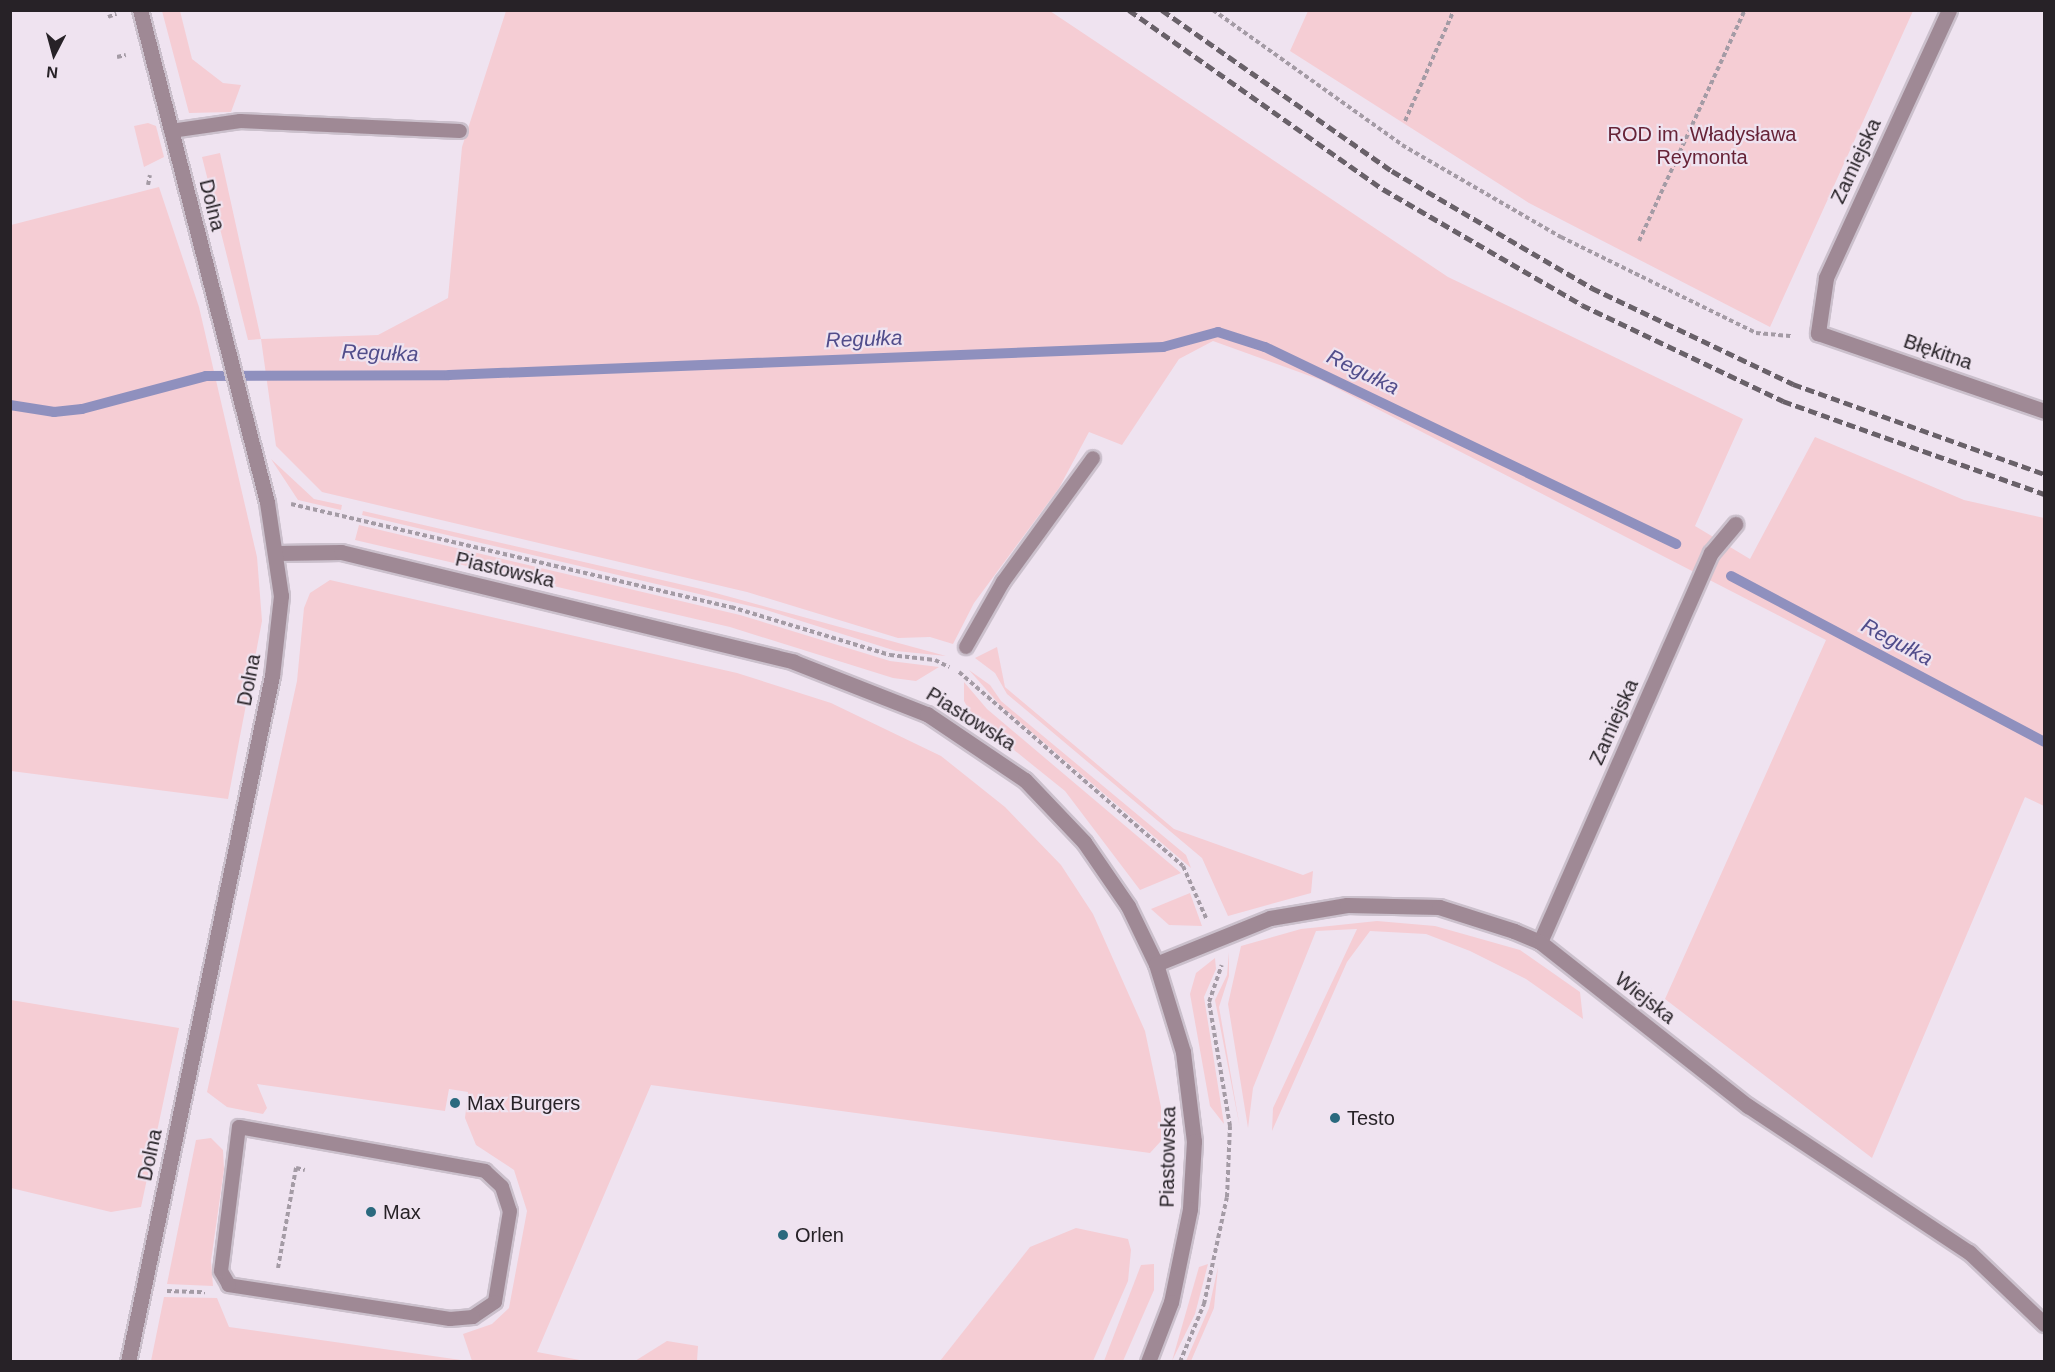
<!DOCTYPE html>
<meta charset="utf-8">
<style>
body{margin:0}
#map{position:relative;width:2055px;height:1372px;overflow:hidden;background:#efe3f0;font-family:Helvetica,sans-serif}
div>[style]{position:absolute}
[style*='--x']{left:calc(var(--x)*1px);top:calc(var(--y)*1px);width:calc(var(--w)*1px);rotate:calc(var(--a)*1deg)}
.green>*{inset:0;background:#f5cdd4}
.stream>*{height:10px;margin:-5px;padding:0 5px;transform-origin:5px;border-radius:5px;background:#8f90be}
.path>*{height:4px;margin-top:-2px;transform-origin:0;background:repeating-linear-gradient(90deg,#a49ba5 0 4.5px,transparent 0 7.5px)}
.roads{filter:drop-shadow(2px 0 #cbc0cc) drop-shadow(-2px 0 #cbc0cc) drop-shadow(0 2px #cbc0cc) drop-shadow(0 -2px #cbc0cc)}
.service>*{height:14px;margin:-7px;padding:0 7px;transform-origin:7px;border-radius:7px;background:#9f8995}
.minor>*{height:15px;margin:-7.5px;padding:0 7.5px;transform-origin:7.5px;border-radius:7.5px;background:#9f8995}
.rail>*{height:4.5px;margin-top:-2.25px;transform-origin:0;background:repeating-linear-gradient(90deg,#696169 0 9px,transparent 0 13.5px)}
.dots>*{width:16px;height:16px;translate:-50% -50%;box-sizing:border-box;border:3px solid #efe3f0;border-radius:50%}
span{translate:-50% -50%;white-space:nowrap;text-align:center;line-height:1.15;-webkit-text-stroke:4.5px #efe3f0;paint-order:stroke}
.park-label{font-size:20px;color:#672337}
.street-label{font-size:20px;color:#272227}
.poi-label{font-size:20px;color:#272227}
.left{translate:0 -50%;text-align:left}
.water-label{font-size:21px;color:#514d8b;font-style:italic}
.frame{position:absolute;inset:0;border:12px solid #272227;pointer-events:none}
.north{position:absolute;left:24px;top:24px;width:60px;height:60px;-webkit-text-stroke:4px #efe3f0;paint-order:stroke;rotate:186deg;font-size:16px;font-weight:700;line-height:24px;text-align:center;color:#272227}
.north::after{content:'';display:block;margin:auto;width:21px;height:27px;background:#272227;clip-path:polygon(50% 0,100% 100%,50% 72%,0 100%)}
</style>
<div id="map">
<div class="green">
<div style="clip-path:polygon(162px 11px,180px 11px,192px 59px,223px 83px,241px 85px,231px 112px,189px 113px)"></div>
<div style="clip-path:polygon(506px 11px,1050px 11px,1448px 277px,1743px 419px,1695px 526px,1750px 559px,1815px 437px,1964px 500px,2044px 518px,2044px 806px,2025px 797px,1872px 1158px,1665px 999px,1826px 640px,1321px 380px,1213px 341px,1179px 359px,1122px 445px,1089px 432px,1059px 488px,974px 603px,953px 644px,930px 637px,898px 638px,747px 592px,322px 492px,276px 446px,261px 339px,248px 340px,202px 157px,220px 153px,261px 339px,378px 335px,448px 298px,462px 147px)"></div>
<div style="clip-path:polygon(1308px 11px,1308px 10px,1913px 11px,1770px 327px,1529px 203px,1290px 51px)"></div>
<div style="clip-path:polygon(148px 123px,156px 126px,164px 157px,144px 167px,134px 126px)"></div>
<div style="clip-path:polygon(159px 187px,199px 307px,257px 557px,262px 621px,228px 799px,11px 771px,11px 225px)"></div>
<div style="clip-path:polygon(271px 459px,314px 499px,342px 505px,341px 510px,298px 500px)"></div>
<div style="clip-path:polygon(363px 511px,701px 589px,946px 656px,896px 651px,763px 609px,362px 515px)"></div>
<div style="clip-path:polygon(359px 525px,740px 615px,890px 661px,939px 667px,916px 681px,893px 678px,730px 627px,355px 540px)"></div>
<div style="clip-path:polygon(330px 580px,737px 673px,831px 703px,941px 756px,1005px 807px,1061px 865px,1093px 914px,1145px 1031px,1161px 1107px,1161px 1141px,1150px 1153px,651px 1085px,537px 1352px,585px 1361px,472px 1361px,463px 1334px,492px 1324px,509px 1308px,527px 1211px,514px 1170px,476px 1145px,465px 1118px,468px 1092px,449px 1089px,445px 1111px,257px 1084px,267px 1108px,263px 1114px,227px 1107px,207px 1092px,297px 681px,304px 608px,310px 593px)"></div>
<div style="clip-path:polygon(997px 647px,1005px 687px,1174px 829px,1303px 875px,1313px 871px,1311px 893px,1228px 916px,1202px 858px,1007px 694px,995px 673px,975px 658px)"></div>
<div style="clip-path:polygon(969px 670px,990px 685px,1001px 701px,1186px 855px,1191px 868px,1000px 705px)"></div>
<div style="clip-path:polygon(964px 682px,987px 709px,1181px 873px,1140px 890px,1065px 791px,973px 717px,964px 701px)"></div>
<div style="clip-path:polygon(1190px 893px,1202px 926px,1169px 925px,1151px 909px)"></div>
<div style="clip-path:polygon(1377px 921px,1435px 926px,1520px 950px,1580px 992px,1583px 1019px,1526px 979px,1470px 951px,1426px 934px,1370px 931px,1347px 962px,1272px 1131px,1273px 1108px,1357px 929px,1316px 931px,1253px 1088px,1248px 1128px,1228px 1004px,1241px 946px,1301px 929px)"></div>
<div style="clip-path:polygon(1229px 952px,1229px 976px,1219px 1007px,1240px 1128px,1215px 1000px,1227px 975px)"></div>
<div style="clip-path:polygon(1215px 958px,1216px 969px,1204px 997px,1224px 1124px,1210px 1106px,1190px 994px,1196px 973px)"></div>
<div style="clip-path:polygon(11px 1000px,179px 1028px,141px 1207px,111px 1212px,11px 1188px)"></div>
<div style="clip-path:polygon(211px 1138px,223px 1150px,224px 1169px,211px 1261px,213px 1286px,167px 1284px,196px 1140px)"></div>
<div style="clip-path:polygon(1076px 1228px,1128px 1239px,1131px 1250px,1128px 1281px,1093px 1361px,940px 1361px,1030px 1247px)"></div>
<div style="clip-path:polygon(1154px 1264px,1154px 1290px,1123px 1361px,1104px 1361px,1141px 1265px)"></div>
<div style="clip-path:polygon(1208px 1264px,1195px 1314px,1172px 1361px,1199px 1267px)"></div>
<div style="clip-path:polygon(1218px 1267px,1214px 1308px,1191px 1361px,1186px 1361px,1209px 1308px)"></div>
<div style="clip-path:polygon(164px 1297px,217px 1298px,229px 1327px,468px 1361px,151px 1361px)"></div>
<div style="clip-path:polygon(667px 1341px,698px 1346px,697px 1361px,635px 1361px)"></div>
</div>
<div class="stream">
<div style="--x:10;--y:405;--w:45;--a:9"></div>
<div style="--x:54;--y:412;--w:28;--a:-6"></div>
<div style="--x:82;--y:409;--w:128;--a:-14.9"></div>
<div style="--x:206;--y:376;--w:243;--a:-0.2"></div>
<div style="--x:449;--y:375;--w:715;--a:-2.25"></div>
<div style="--x:1163;--y:347;--w:57;--a:-15.3"></div>
<div style="--x:1218;--y:332;--w:49;--a:17.7"></div>
<div style="--x:1265;--y:347;--w:456;--a:25.6"></div>
<div style="--x:1731;--y:576;--w:354;--a:27.9"></div>
</div>
<div class="path">
<div style="--x:1213;--y:10;--w:232;--a:35.5"></div>
<div style="--x:1402;--y:145;--w:184;--a:30.1"></div>
<div style="--x:1561;--y:237;--w:217;--a:26.2"></div>
<div style="--x:1756;--y:333;--w:37;--a:5"></div>
<div style="--x:108;--y:17;--w:9;--a:-21"></div>
<div style="--x:117;--y:57;--w:9;--a:-13"></div>
<div style="--x:1405;--y:121;--w:121;--a:-66.2"></div>
<div style="--x:148;--y:185;--w:10;--a:-79"></div>
<div style="--x:1639;--y:241;--w:254;--a:-65.4"></div>
<div style="--x:291;--y:504;--w:452;--a:13.2"></div>
<div style="--x:731;--y:607;--w:166;--a:16.8"></div>
<div style="--x:890;--y:655;--w:45;--a:6.3"></div>
<div style="--x:935;--y:660;--w:16;--a:27"></div>
<div style="--x:959;--y:672;--w:296;--a:40.9"></div>
<div style="--x:1183;--y:866;--w:57;--a:66.1"></div>
<div style="--x:278;--y:1268;--w:102;--a:-79.8"></div>
<div style="--x:296;--y:1168;--w:9;--a:13"></div>
<div style="--x:167;--y:1291;--w:38;--a:2"></div>
<div style="--x:1180;--y:1362;--w:63;--a:-67.5"></div>
<div style="--x:1204;--y:1304;--w:109;--a:-77.9"></div>
<div style="--x:1227;--y:1197;--w:71;--a:-87.6"></div>
<div style="--x:1230;--y:1126;--w:126;--a:-99.6"></div>
<div style="--x:1209;--y:1002;--w:39;--a:-71"></div>
</div>
<div class="roads">
<div class="service">
<div style="--x:171;--y:131;--w:70;--a:-8.2"></div>
<div style="--x:240;--y:121;--w:220;--a:2.6"></div>
<div style="--x:966;--y:647;--w:75;--a:-60.4"></div>
<div style="--x:1003;--y:582;--w:153;--a:-54"></div>
<div style="--x:239;--y:1127;--w:250;--a:10.1"></div>
<div style="--x:485;--y:1171;--w:23;--a:43"></div>
<div style="--x:502;--y:1187;--w:25;--a:72"></div>
<div style="--x:510;--y:1211;--w:92;--a:99.4"></div>
<div style="--x:495;--y:1302;--w:27;--a:146"></div>
<div style="--x:473;--y:1317;--w:23;--a:175"></div>
<div style="--x:450;--y:1319;--w:224;--a:-171.3"></div>
<div style="--x:229;--y:1285;--w:16;--a:-120"></div>
<div style="--x:221;--y:1271;--w:145;--a:-82.9"></div>
</div>
<div class="minor">
<div style="--x:1949;--y:10;--w:295;--a:114.7"></div>
<div style="--x:1826;--y:278;--w:56;--a:98.3"></div>
<div style="--x:1818;--y:333;--w:239;--a:19"></div>
<div style="--x:277;--y:553;--w:64;--a:-0.9"></div>
<div style="--x:341;--y:552;--w:466;--a:13.6"></div>
<div style="--x:794;--y:662;--w:143;--a:21.4"></div>
<div style="--x:927;--y:714;--w:118;--a:34"></div>
<div style="--x:1025;--y:780;--w:86;--a:46.4"></div>
<div style="--x:1084;--y:842;--w:78;--a:55.5"></div>
<div style="--x:1128;--y:906;--w:64;--a:64.2"></div>
<div style="--x:1156;--y:964;--w:92;--a:72.9"></div>
<div style="--x:1183;--y:1052;--w:90;--a:83"></div>
<div style="--x:1194;--y:1141;--w:68;--a:93.4"></div>
<div style="--x:1190;--y:1209;--w:95;--a:101.5"></div>
<div style="--x:1171;--y:1302;--w:64;--a:111"></div>
<div style="--x:1540;--y:942;--w:425;--a:-66.3"></div>
<div style="--x:1711;--y:553;--w:38;--a:-50"></div>
<div style="--x:1156;--y:964;--w:123;--a:-22"></div>
<div style="--x:1270;--y:918;--w:78;--a:-9.6"></div>
<div style="--x:1347;--y:905;--w:92;--a:1.2"></div>
<div style="--x:1439;--y:907;--w:79;--a:17.7"></div>
<div style="--x:1514;--y:931;--w:28;--a:23"></div>
<div style="--x:1540;--y:942;--w:265;--a:38.3"></div>
<div style="--x:1748;--y:1106;--w:265;--a:33.5"></div>
<div style="--x:1969;--y:1252;--w:104;--a:43.8"></div>
<div style="--x:128;--y:1362;--w:701;--a:-78.15"></div>
<div style="--x:272;--y:676;--w:81;--a:-83.6"></div>
<div style="--x:281;--y:596;--w:95;--a:-98.5"></div>
<div style="--x:267;--y:502;--w:508;--a:-104.47"></div>
</div>
</div>
<div class="rail">
<div style="--x:1129;--y:10;--w:311;--a:35.2"></div>
<div style="--x:1383;--y:189;--w:230;--a:30.2"></div>
<div style="--x:1582;--y:305;--w:223;--a:25.5"></div>
<div style="--x:1783;--y:401;--w:277;--a:19.6"></div>
<div style="--x:1162;--y:10;--w:281;--a:35"></div>
<div style="--x:1392;--y:171;--w:232;--a:30.3"></div>
<div style="--x:1592;--y:288;--w:223;--a:25.5"></div>
<div style="--x:1793;--y:384;--w:267;--a:19.7"></div>
</div>
<div class="dots">
<div style="left:455px;top:1103px;background:#2a697e"></div>
<div style="left:1335px;top:1118px;background:#2a697e"></div>
<div style="left:371px;top:1212px;background:#2a697e"></div>
<div style="left:783px;top:1235px;background:#2a697e"></div>
</div>
<div class="park-label">
<span style="left:1702px;top:146px">ROD im. Władysława<br>Reymonta</span>
</div>
<div class="street-label">
<span style="left:1856px;top:161px;rotate:-65deg">Zamiejska</span>
<span style="left:212px;top:205px;rotate:76deg">Dolna</span>
<span style="left:1938px;top:352px;rotate:19deg">Błękitna</span>
<span style="left:505px;top:570px;rotate:13deg">Piastowska</span>
<span style="left:249px;top:680px;rotate:-79deg">Dolna</span>
<span style="left:971px;top:719px;rotate:32deg">Piastowska</span>
<span style="left:1614px;top:722px;rotate:-66deg">Zamiejska</span>
<span style="left:1645px;top:998px;rotate:38deg">Wiejska</span>
<span style="left:150px;top:1155px;rotate:-78deg">Dolna</span>
<span style="left:1168px;top:1157px;rotate:-89deg">Piastowska</span>
</div>
<div class="poi-label">
<span class="left" style="left:467px;top:1103px">Max Burgers</span>
<span class="left" style="left:1347px;top:1118px">Testo</span>
<span class="left" style="left:383px;top:1212px">Max</span>
<span class="left" style="left:795px;top:1235px">Orlen</span>
</div>
<div class="water-label">
<span style="left:864px;top:339px;rotate:-2deg">Regułka</span>
<span style="left:380px;top:353px;rotate:2deg">Regułka</span>
<span style="left:1363px;top:372px;rotate:26deg">Regułka</span>
<span style="left:1897px;top:642px;rotate:28deg">Regułka</span>
</div>
<div class="frame"></div>
<div class="north">N</div>
</div>
